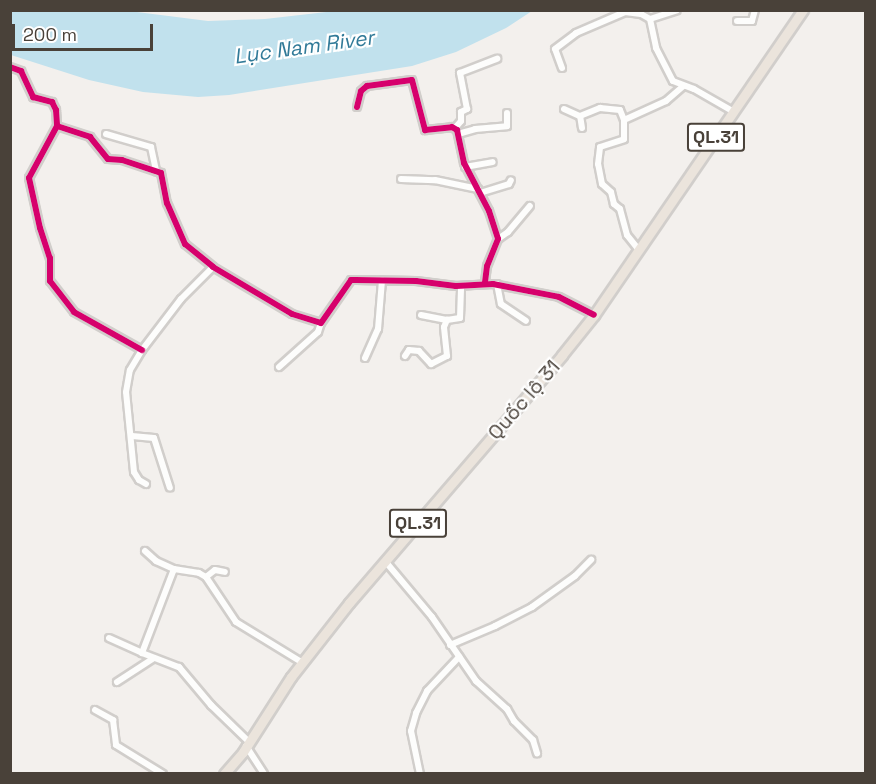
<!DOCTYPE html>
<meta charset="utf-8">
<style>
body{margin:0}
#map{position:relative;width:876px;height:784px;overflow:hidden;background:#f3f0ed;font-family:"Space Grotesk",sans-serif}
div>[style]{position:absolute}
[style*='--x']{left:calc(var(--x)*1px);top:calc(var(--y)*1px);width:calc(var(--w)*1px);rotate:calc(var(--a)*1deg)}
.water>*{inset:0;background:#c1e1ed}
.roads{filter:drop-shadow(2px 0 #d1cecb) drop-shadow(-2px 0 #d1cecb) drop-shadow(0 2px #d1cecb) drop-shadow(0 -2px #d1cecb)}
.minor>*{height:6px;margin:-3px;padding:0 3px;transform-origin:3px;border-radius:3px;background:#fdfdfc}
.highway>*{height:9px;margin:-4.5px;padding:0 4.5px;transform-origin:4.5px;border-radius:4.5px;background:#ebe4dc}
.cycleway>*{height:6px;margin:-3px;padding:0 3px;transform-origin:3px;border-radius:3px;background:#d6006c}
span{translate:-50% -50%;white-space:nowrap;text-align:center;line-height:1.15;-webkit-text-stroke:4.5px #fff;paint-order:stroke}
.shield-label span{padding:2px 4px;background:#fff;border:2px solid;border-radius:4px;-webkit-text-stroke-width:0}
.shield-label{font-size:18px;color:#494139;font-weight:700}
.street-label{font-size:20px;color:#494139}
.water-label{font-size:21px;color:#317a98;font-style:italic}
.frame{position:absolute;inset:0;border:12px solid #494139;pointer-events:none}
.scale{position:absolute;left:12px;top:24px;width:141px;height:27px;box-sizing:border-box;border:3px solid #494139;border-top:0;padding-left:8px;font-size:18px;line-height:21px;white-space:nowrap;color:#494139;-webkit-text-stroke:4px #fff;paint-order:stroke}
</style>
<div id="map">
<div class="water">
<div style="clip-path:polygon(335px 11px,532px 11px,506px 28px,456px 52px,412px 66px,229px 95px,198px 97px,143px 92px,89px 80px,11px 55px,11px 11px,129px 11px,208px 21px,265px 19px)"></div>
</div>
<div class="roads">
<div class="minor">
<div style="--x:650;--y:19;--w:28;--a:-18"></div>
<div style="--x:737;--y:21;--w:15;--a:0"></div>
<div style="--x:752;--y:21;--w:11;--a:-75"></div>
<div style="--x:10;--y:67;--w:12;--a:20"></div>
<div style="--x:21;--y:71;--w:29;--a:65"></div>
<div style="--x:33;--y:97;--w:20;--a:15"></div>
<div style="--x:52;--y:102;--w:9;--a:63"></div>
<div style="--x:56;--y:110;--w:16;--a:86"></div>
<div style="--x:57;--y:126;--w:35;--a:18"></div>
<div style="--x:90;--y:137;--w:28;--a:51"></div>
<div style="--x:108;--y:159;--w:14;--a:4"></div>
<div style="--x:122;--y:160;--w:41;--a:18.4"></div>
<div style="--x:161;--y:173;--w:31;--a:79"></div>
<div style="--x:167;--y:203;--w:45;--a:66.3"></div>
<div style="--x:185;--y:244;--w:36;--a:39"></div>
<div style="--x:213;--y:267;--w:92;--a:30.7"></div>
<div style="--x:292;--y:314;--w:30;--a:17"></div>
<div style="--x:321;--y:323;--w:52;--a:-55.1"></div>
<div style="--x:351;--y:280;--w:5;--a:0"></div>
<div style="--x:356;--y:280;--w:60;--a:1"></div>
<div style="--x:416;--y:281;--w:40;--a:7.1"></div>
<div style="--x:456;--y:286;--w:37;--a:-3"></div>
<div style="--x:493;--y:284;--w:67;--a:11.1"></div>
<div style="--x:559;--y:297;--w:39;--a:27"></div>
<div style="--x:562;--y:68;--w:20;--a:-110"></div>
<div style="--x:555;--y:49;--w:26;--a:-37"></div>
<div style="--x:576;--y:33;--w:53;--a:-23.2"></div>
<div style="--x:625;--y:12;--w:16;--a:7"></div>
<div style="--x:641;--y:14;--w:10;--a:29"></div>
<div style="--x:650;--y:19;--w:30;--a:78"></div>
<div style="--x:656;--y:48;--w:37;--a:63"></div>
<div style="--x:673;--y:81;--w:22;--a:21"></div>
<div style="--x:694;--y:89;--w:46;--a:29.9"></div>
<div style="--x:357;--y:107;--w:16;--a:-76"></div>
<div style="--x:361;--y:91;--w:8;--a:-40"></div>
<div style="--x:367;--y:86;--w:45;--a:-7.6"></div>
<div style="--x:412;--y:80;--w:52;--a:75.4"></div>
<div style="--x:425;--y:130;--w:27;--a:-6"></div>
<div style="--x:452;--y:127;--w:6;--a:31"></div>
<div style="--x:457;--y:130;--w:34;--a:78"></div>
<div style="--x:464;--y:163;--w:54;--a:62.5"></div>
<div style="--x:489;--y:211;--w:29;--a:72"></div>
<div style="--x:498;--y:239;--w:29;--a:112"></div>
<div style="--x:487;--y:266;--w:17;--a:97"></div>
<div style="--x:564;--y:109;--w:17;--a:24"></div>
<div style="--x:57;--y:126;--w:59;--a:118.3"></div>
<div style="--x:29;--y:178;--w:51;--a:77.6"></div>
<div style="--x:40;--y:228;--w:32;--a:72"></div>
<div style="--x:50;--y:258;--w:23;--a:90"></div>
<div style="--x:50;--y:281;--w:39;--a:52"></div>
<div style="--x:74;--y:312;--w:78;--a:29.2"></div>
<div style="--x:455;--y:128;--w:9;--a:-49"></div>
<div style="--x:461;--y:121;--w:9;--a:-90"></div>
<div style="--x:461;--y:112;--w:7;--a:-27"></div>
<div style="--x:467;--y:109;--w:37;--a:-101"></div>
<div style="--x:460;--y:73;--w:40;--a:-21"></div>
<div style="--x:582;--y:128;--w:12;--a:-99"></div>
<div style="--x:580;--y:116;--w:22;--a:-22"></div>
<div style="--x:600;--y:108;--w:20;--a:6"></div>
<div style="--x:620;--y:110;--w:11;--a:68"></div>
<div style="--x:106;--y:134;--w:47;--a:16.1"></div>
<div style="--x:151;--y:147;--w:25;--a:78"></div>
<div style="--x:458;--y:134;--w:18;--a:-16"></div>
<div style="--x:475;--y:129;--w:32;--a:-5"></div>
<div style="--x:507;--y:126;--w:13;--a:-90"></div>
<div style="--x:465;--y:167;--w:28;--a:-10"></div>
<div style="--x:401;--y:179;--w:34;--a:2"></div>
<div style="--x:435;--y:180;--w:44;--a:11.8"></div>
<div style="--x:480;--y:193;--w:30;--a:-17"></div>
<div style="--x:509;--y:184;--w:4;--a:-63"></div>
<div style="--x:498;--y:239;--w:12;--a:-35"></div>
<div style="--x:508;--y:232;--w:34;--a:-50"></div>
<div style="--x:639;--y:250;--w:19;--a:-129"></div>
<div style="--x:627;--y:235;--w:27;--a:-105"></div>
<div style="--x:620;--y:209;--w:8;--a:-140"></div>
<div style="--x:614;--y:204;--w:12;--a:-104"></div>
<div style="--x:611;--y:192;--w:12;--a:-138"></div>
<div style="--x:602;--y:184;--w:20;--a:-101"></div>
<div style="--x:598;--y:164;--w:17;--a:-83"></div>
<div style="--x:600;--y:147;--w:25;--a:-18"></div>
<div style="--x:624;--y:139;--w:19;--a:-90"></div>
<div style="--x:624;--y:120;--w:46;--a:-24.3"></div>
<div style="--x:666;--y:101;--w:23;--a:-41"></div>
<div style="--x:497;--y:284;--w:20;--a:79"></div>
<div style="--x:501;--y:304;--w:30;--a:34"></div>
<div style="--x:421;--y:315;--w:26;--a:11"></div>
<div style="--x:447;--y:320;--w:13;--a:-9"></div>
<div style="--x:460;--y:318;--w:32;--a:-88"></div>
<div style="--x:405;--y:356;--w:7;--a:-56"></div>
<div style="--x:409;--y:350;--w:10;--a:6"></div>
<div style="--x:419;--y:351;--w:18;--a:47"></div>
<div style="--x:431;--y:364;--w:18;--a:-27"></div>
<div style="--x:447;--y:356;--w:29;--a:-96"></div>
<div style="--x:444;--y:327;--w:8;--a:-67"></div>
<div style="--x:365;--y:358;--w:32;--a:-66"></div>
<div style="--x:378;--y:329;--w:49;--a:-85.3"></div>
<div style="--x:279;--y:367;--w:52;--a:-41.9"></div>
<div style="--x:318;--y:332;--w:9;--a:-72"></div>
<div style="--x:132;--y:436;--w:22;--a:5"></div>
<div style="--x:154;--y:438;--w:52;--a:72.3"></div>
<div style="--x:146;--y:484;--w:8;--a:-150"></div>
<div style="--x:139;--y:480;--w:9;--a:-122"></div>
<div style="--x:134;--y:472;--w:80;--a:-95.7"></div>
<div style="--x:126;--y:392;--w:22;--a:-80"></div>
<div style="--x:130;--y:370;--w:23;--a:-59"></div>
<div style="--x:142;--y:350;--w:64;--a:-52.6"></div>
<div style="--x:181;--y:299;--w:45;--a:-45"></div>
<div style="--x:145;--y:551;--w:15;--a:42"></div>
<div style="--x:156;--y:561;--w:20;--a:24"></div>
<div style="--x:174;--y:569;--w:90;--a:110.9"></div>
<div style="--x:142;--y:653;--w:40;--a:21"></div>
<div style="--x:179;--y:667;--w:50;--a:49.9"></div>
<div style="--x:211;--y:705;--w:53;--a:44.2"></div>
<div style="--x:385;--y:561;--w:73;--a:50"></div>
<div style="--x:432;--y:617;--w:78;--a:55.5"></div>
<div style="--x:476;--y:681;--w:42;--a:42.1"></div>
<div style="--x:507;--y:709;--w:14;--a:60"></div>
<div style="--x:514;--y:721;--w:27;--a:45"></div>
<div style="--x:533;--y:740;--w:14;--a:73"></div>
<div style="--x:174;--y:569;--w:25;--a:9"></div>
<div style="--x:199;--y:573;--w:8;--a:30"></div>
<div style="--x:206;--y:577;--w:11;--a:-38"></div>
<div style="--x:215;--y:570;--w:10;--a:11"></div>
<div style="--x:206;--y:577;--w:54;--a:56.3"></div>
<div style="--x:236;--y:622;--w:79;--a:31.5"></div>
<div style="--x:109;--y:638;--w:36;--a:24"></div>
<div style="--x:450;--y:645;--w:49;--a:-22.9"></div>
<div style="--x:495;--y:626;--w:42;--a:-27.2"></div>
<div style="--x:532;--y:607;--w:53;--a:-35.8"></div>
<div style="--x:575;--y:576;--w:23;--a:-45"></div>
<div style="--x:117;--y:682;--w:44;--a:-33"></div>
<div style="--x:95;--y:710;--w:21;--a:29"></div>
<div style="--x:113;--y:720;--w:25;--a:83"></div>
<div style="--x:116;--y:745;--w:55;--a:31.7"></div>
<div style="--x:246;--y:746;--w:33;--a:57"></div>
<div style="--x:420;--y:774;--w:44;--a:-101.8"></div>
<div style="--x:411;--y:731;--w:19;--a:-74"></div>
<div style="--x:416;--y:713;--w:25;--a:-63"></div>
<div style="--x:427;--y:691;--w:47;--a:-46.7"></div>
</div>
<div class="highway">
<div style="--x:224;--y:774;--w:29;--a:-49"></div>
<div style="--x:243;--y:752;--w:89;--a:-57.4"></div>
<div style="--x:291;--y:677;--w:94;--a:-51.9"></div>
<div style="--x:349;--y:603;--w:327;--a:-49.3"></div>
<div style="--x:562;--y:355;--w:51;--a:-51.3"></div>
<div style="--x:594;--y:315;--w:370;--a:-55.6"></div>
</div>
</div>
<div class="cycleway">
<div style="--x:10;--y:67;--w:12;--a:20"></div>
<div style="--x:21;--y:71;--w:29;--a:65"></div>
<div style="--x:33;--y:97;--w:20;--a:15"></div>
<div style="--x:52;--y:102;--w:9;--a:63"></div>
<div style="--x:56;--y:110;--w:16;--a:86"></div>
<div style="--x:57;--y:126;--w:35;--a:18"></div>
<div style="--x:90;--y:137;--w:28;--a:51"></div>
<div style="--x:108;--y:159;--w:14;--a:4"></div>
<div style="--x:122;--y:160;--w:41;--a:18.4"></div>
<div style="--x:161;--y:173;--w:31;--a:79"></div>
<div style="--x:167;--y:203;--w:45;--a:66.3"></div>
<div style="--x:185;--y:244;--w:36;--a:39"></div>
<div style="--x:213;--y:267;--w:92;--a:30.7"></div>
<div style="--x:292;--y:314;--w:30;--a:17"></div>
<div style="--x:321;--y:323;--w:52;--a:-55.1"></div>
<div style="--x:351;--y:280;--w:5;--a:0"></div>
<div style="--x:356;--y:280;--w:60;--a:1"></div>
<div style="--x:416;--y:281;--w:40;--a:7.1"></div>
<div style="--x:456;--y:286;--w:37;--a:-3"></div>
<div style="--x:493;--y:284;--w:67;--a:11.1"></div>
<div style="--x:559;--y:297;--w:39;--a:27"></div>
<div style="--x:357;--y:107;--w:16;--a:-76"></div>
<div style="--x:361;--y:91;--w:8;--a:-40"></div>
<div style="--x:367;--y:86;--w:45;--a:-7.6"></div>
<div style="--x:412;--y:80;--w:52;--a:75.4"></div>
<div style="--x:425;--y:130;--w:27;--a:-6"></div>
<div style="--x:452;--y:127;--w:6;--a:31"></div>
<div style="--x:457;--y:130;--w:34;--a:78"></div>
<div style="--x:464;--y:163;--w:54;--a:62.5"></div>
<div style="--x:489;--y:211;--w:29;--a:72"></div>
<div style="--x:498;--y:239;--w:29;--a:112"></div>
<div style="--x:487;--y:266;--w:17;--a:97"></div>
<div style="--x:57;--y:126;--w:59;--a:118.3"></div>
<div style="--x:29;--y:178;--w:51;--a:77.6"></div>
<div style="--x:40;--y:228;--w:32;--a:72"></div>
<div style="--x:50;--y:258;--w:23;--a:90"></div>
<div style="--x:50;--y:281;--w:39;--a:52"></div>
<div style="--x:74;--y:312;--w:78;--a:29.2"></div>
</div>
<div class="shield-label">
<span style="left:716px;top:137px">QL.31</span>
<span style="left:418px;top:523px">QL.31</span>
</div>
<div class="street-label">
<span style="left:524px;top:400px;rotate:-49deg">Quốc lộ 31</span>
</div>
<div class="water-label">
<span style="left:304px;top:47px;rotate:-8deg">Lục Nam River</span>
</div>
<div class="frame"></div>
<div class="scale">200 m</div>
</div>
